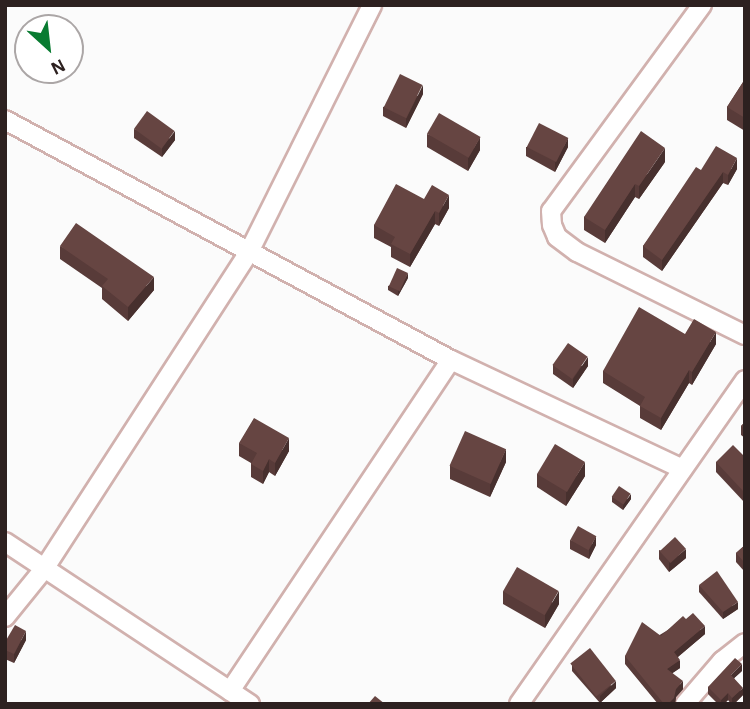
<!DOCTYPE html>
<style>
body{margin:0}
#map{position:relative;width:750px;height:709px;overflow:hidden;background:#fbfbfb;font-family:"Alegreya Sans",sans-serif}
div>[style]{position:absolute}
[style*='--x']{left:calc(var(--x)*1px);top:calc(var(--y)*1px);width:calc(var(--w)*1px);rotate:calc(var(--a)*1deg)}
.roads{filter:drop-shadow(2px 0 #d1b1ae) drop-shadow(-2px 0 #d1b1ae) drop-shadow(0 2px #d1b1ae) drop-shadow(0 -2px #d1b1ae)}
.minor>*{height:18px;margin:-9px;padding:0 9px;transform-origin:9px;border-radius:9px;background:#fff}
.wall>*{inset:0;background:#583b39}
.shaded-wall>*{inset:0;background:#47302e}
.building>*{inset:0;background:#664542;transform-origin:0 0}
span{translate:-50% -50%;white-space:nowrap;text-align:center;line-height:1.15;-webkit-text-stroke:7px #fff;paint-order:stroke}
.frame{position:absolute;inset:0;border:7px solid #2d2120;pointer-events:none}
.north{position:absolute;left:14px;top:14px;width:70px;height:70px;box-sizing:border-box;background:#fff;border:2px solid #aba6a6;border-radius:50%;rotate:153deg;font-size:19px;font-weight:700;line-height:28px;text-align:center;color:#2d2120}
.north::after{content:'';display:block;margin:auto;width:24px;height:32px;background:#097b31;clip-path:polygon(50% 0,100% 100%,50% 72%,0 100%)}
</style>
<div id="map">
<div class="roads">
<div class="minor">
<div style="--x:702;--y:5;--w:255;--a:126.2"></div>
<div style="--x:551;--y:211;--w:14;--a:86"></div>
<div style="--x:552;--y:225;--w:13;--a:67"></div>
<div style="--x:557;--y:237;--w:25;--a:37"></div>
<div style="--x:577;--y:252;--w:187;--a:26.3"></div>
<div style="--x:5;--y:120;--w:506;--a:28.29"></div>
<div style="--x:451;--y:360;--w:256;--a:25.2"></div>
<div style="--x:5;--y:542;--w:294;--a:33.5"></div>
<div style="--x:5;--y:617;--w:62;--a:-50.9"></div>
<div style="--x:44;--y:569;--w:378;--a:-57.1"></div>
<div style="--x:249;--y:252;--w:276;--a:-63.5"></div>
<div style="--x:230;--y:691;--w:398;--a:-56.3"></div>
<div style="--x:519;--y:704;--w:395;--a:-55.1"></div>
<div style="--x:685;--y:704;--w:57;--a:-49.3"></div>
<div style="--x:722;--y:661;--w:29;--a:-38"></div>
</div>
</div>
<div class="wall">
<div style="clip-path:polygon(745px 79px,745px 131px,727px 120px,727px 107px)"></div>
<div style="clip-path:polygon(423px 94px,406px 128px,383px 116px,383px 107px)"></div>
<div style="clip-path:polygon(134px 129px,175px 140px,162px 157px,134px 138px)"></div>
<div style="clip-path:polygon(427px 134px,480px 150px,468px 171px,427px 147px)"></div>
<div style="clip-path:polygon(526px 147px,568px 147px,555px 172px,526px 156px)"></div>
<div style="clip-path:polygon(665px 162px,639px 199px,635px 197px,605px 243px,584px 230px,584px 217px)"></div>
<div style="clip-path:polygon(737px 169px,728px 185px,723px 183px,662px 271px,643px 257px,643px 246px,701px 170px)"></div>
<div style="clip-path:polygon(424px 199px,449px 208px,439px 226px,435px 224px,410px 267px,391px 257px,391px 247px,374px 238px,374px 225px)"></div>
<div style="clip-path:polygon(60px 246px,154px 290px,128px 321px,102px 299px,102px 288px,60px 259px)"></div>
<div style="clip-path:polygon(408px 278px,398px 296px,388px 290px,388px 286px)"></div>
<div style="clip-path:polygon(685px 334px,716px 344px,692px 385px,689px 383px,661px 430px,640px 418px,640px 406px,603px 383px,603px 371px)"></div>
<div style="clip-path:polygon(553px 365px,588px 366px,573px 388px,553px 374px)"></div>
<div style="clip-path:polygon(745px 422px,745px 438px,741px 435px,741px 426px)"></div>
<div style="clip-path:polygon(239px 443px,289px 451px,275px 476px,269px 472px,263px 484px,251px 477px,251px 463px,239px 456px)"></div>
<div style="clip-path:polygon(745px 457px,745px 503px,716px 472px,716px 462px)"></div>
<div style="clip-path:polygon(506px 462px,490px 497px,450px 479px,450px 466px)"></div>
<div style="clip-path:polygon(537px 474px,585px 476px,566px 506px,537px 487px)"></div>
<div style="clip-path:polygon(612px 497px,631px 499px,623px 510px,612px 502px)"></div>
<div style="clip-path:polygon(570px 540px,596px 545px,589px 559px,570px 549px)"></div>
<div style="clip-path:polygon(745px 545px,744px 571px,736px 562px,736px 553px)"></div>
<div style="clip-path:polygon(659px 550px,686px 558px,669px 572px,659px 559px)"></div>
<div style="clip-path:polygon(699px 585px,738px 609px,723px 619px,699px 592px)"></div>
<div style="clip-path:polygon(503px 591px,559px 604px,545px 628px,503px 604px)"></div>
<div style="clip-path:polygon(686px 619px,705px 634px,678px 657px,680px 668px,672px 673px,683px 689px,676px 697px,675px 704px,658px 704px,625px 664px,625px 656px)"></div>
<div style="clip-path:polygon(26px 640px,14px 663px,5px 659px,5px 642px)"></div>
<div style="clip-path:polygon(572px 665px,616px 688px,600px 703px,572px 671px)"></div>
<div style="clip-path:polygon(742px 671px,734px 678px,743px 695px,734px 704px,731px 704px,728px 700px,724px 704px,718px 704px,708px 694px,708px 687px)"></div>
</div>
<div class="shaded-wall">
<div style="clip-path:polygon(423px 85px,423px 94px,406px 128px,406px 119px)"></div>
<div style="clip-path:polygon(175px 131px,175px 140px,162px 157px,162px 148px)"></div>
<div style="clip-path:polygon(480px 137px,480px 150px,468px 171px,468px 158px)"></div>
<div style="clip-path:polygon(568px 138px,568px 147px,555px 172px,555px 163px)"></div>
<div style="clip-path:polygon(665px 148px,665px 162px,639px 199px,639px 186px)"></div>
<div style="clip-path:polygon(737px 158px,737px 169px,728px 185px,728px 175px)"></div>
<div style="clip-path:polygon(723px 172px,723px 183px,662px 271px,662px 260px)"></div>
<div style="clip-path:polygon(635px 184px,635px 197px,605px 243px,605px 230px)"></div>
<div style="clip-path:polygon(449px 195px,449px 208px,439px 226px,439px 213px)"></div>
<div style="clip-path:polygon(435px 211px,435px 224px,410px 267px,410px 254px)"></div>
<div style="clip-path:polygon(408px 273px,408px 278px,398px 296px,398px 291px)"></div>
<div style="clip-path:polygon(154px 277px,154px 290px,128px 321px,128px 307px)"></div>
<div style="clip-path:polygon(716px 332px,716px 344px,692px 385px,692px 372px)"></div>
<div style="clip-path:polygon(588px 357px,588px 366px,573px 388px,573px 379px)"></div>
<div style="clip-path:polygon(689px 370px,689px 383px,661px 430px,661px 418px)"></div>
<div style="clip-path:polygon(289px 438px,289px 451px,275px 476px,275px 463px)"></div>
<div style="clip-path:polygon(506px 449px,506px 462px,490px 497px,490px 483px)"></div>
<div style="clip-path:polygon(269px 459px,269px 472px,263px 484px,263px 471px)"></div>
<div style="clip-path:polygon(585px 462px,585px 476px,566px 506px,566px 492px)"></div>
<div style="clip-path:polygon(631px 494px,631px 499px,623px 510px,623px 505px)"></div>
<div style="clip-path:polygon(596px 536px,596px 545px,589px 559px,589px 550px)"></div>
<div style="clip-path:polygon(686px 549px,686px 558px,669px 572px,669px 563px)"></div>
<div style="clip-path:polygon(559px 591px,559px 604px,545px 628px,545px 615px)"></div>
<div style="clip-path:polygon(738px 602px,738px 609px,723px 619px,723px 612px)"></div>
<div style="clip-path:polygon(705px 626px,705px 634px,674px 660px,674px 652px)"></div>
<div style="clip-path:polygon(26px 631px,26px 640px,14px 663px,14px 654px)"></div>
<div style="clip-path:polygon(680px 660px,680px 668px,667px 677px,667px 669px)"></div>
<div style="clip-path:polygon(742px 664px,742px 671px,731px 681px,731px 675px)"></div>
<div style="clip-path:polygon(616px 681px,616px 688px,600px 703px,600px 696px)"></div>
<div style="clip-path:polygon(683px 681px,683px 689px,676px 697px,675px 704px,668px 704px,676px 689px)"></div>
<div style="clip-path:polygon(743px 688px,743px 695px,734px 704px,732px 704px,732px 698px)"></div>
<div style="clip-path:polygon(728px 693px,728px 700px,724px 704px,721px 704px,721px 700px)"></div>
</div>
<div class="building">
<div style="left:400px;top:74px;width:25px;height:37px;rotate:26deg"></div>
<div style="clip-path:polygon(745px 79px,745px 118px,727px 107px)"></div>
<div style="left:147px;top:111px;width:34px;height:22px;rotate:36deg"></div>
<div style="left:439px;top:113px;width:48px;height:24px;rotate:30deg"></div>
<div style="left:539px;top:123px;width:33px;height:27px;rotate:27deg"></div>
<div style="clip-path:polygon(641px 131px,665px 148px,639px 186px,635px 184px,605px 230px,584px 217px)"></div>
<div style="clip-path:polygon(716px 146px,737px 158px,728px 175px,723px 172px,662px 260px,643px 246px,696px 167px,701px 170px)"></div>
<div style="clip-path:polygon(396px 184px,424px 199px,432px 185px,449px 195px,439px 213px,435px 211px,410px 254px,391px 244px,395px 237px,374px 225px)"></div>
<div style="clip-path:polygon(76px 223px,154px 277px,128px 307px,102px 286px,108px 279px,60px 246px)"></div>
<div style="left:397px;top:268px;width:12px;height:20px;rotate:24deg"></div>
<div style="clip-path:polygon(639px 307px,685px 334px,694px 319px,716px 332px,692px 372px,689px 370px,661px 418px,640px 406px,645px 397px,603px 371px)"></div>
<div style="left:568px;top:343px;width:24px;height:27px;rotate:35deg"></div>
<div style="clip-path:polygon(254px 418px,289px 438px,275px 463px,269px 459px,263px 471px,251px 464px,257px 453px,239px 443px)"></div>
<div style="clip-path:polygon(745px 422px,745px 429px,741px 426px)"></div>
<div style="left:465px;top:431px;width:45px;height:38px;rotate:24deg"></div>
<div style="left:555px;top:444px;width:35px;height:35px;rotate:31deg"></div>
<div style="clip-path:polygon(733px 445px,745px 457px,745px 493px,716px 462px)"></div>
<div style="left:619px;top:486px;width:14px;height:13px;rotate:34deg"></div>
<div style="left:578px;top:526px;width:21px;height:16px;rotate:29deg"></div>
<div style="left:675px;top:537px;width:16px;height:21px;rotate:47deg"></div>
<div style="clip-path:polygon(745px 545px,745px 562px,744px 562px,736px 553px)"></div>
<div style="left:517px;top:567px;width:48px;height:28px;rotate:30deg"></div>
<div style="clip-path:polygon(717px 571px,738px 602px,723px 612px,699px 585px)"></div>
<div style="clip-path:polygon(693px 613px,705px 626px,674px 652px,680px 660px,667px 669px,683px 681px,676px 689px,674px 698px,668px 704px,664px 704px,625px 656px,642px 622px,661px 636px,683px 616px,686px 619px)"></div>
<div style="clip-path:polygon(15px 625px,26px 631px,14px 654px,5px 650px,5px 642px)"></div>
<div style="left:590px;top:648px;width:42px;height:25px;rotate:52deg"></div>
<div style="clip-path:polygon(735px 658px,742px 664px,731px 675px,743px 688px,732px 698px,728px 693px,721px 700px,708px 687px)"></div>
<div style="clip-path:polygon(375px 696px,385px 704px,368px 704px)"></div>
</div>
<div class="frame"></div>
<div class="north">N</div>
</div>
